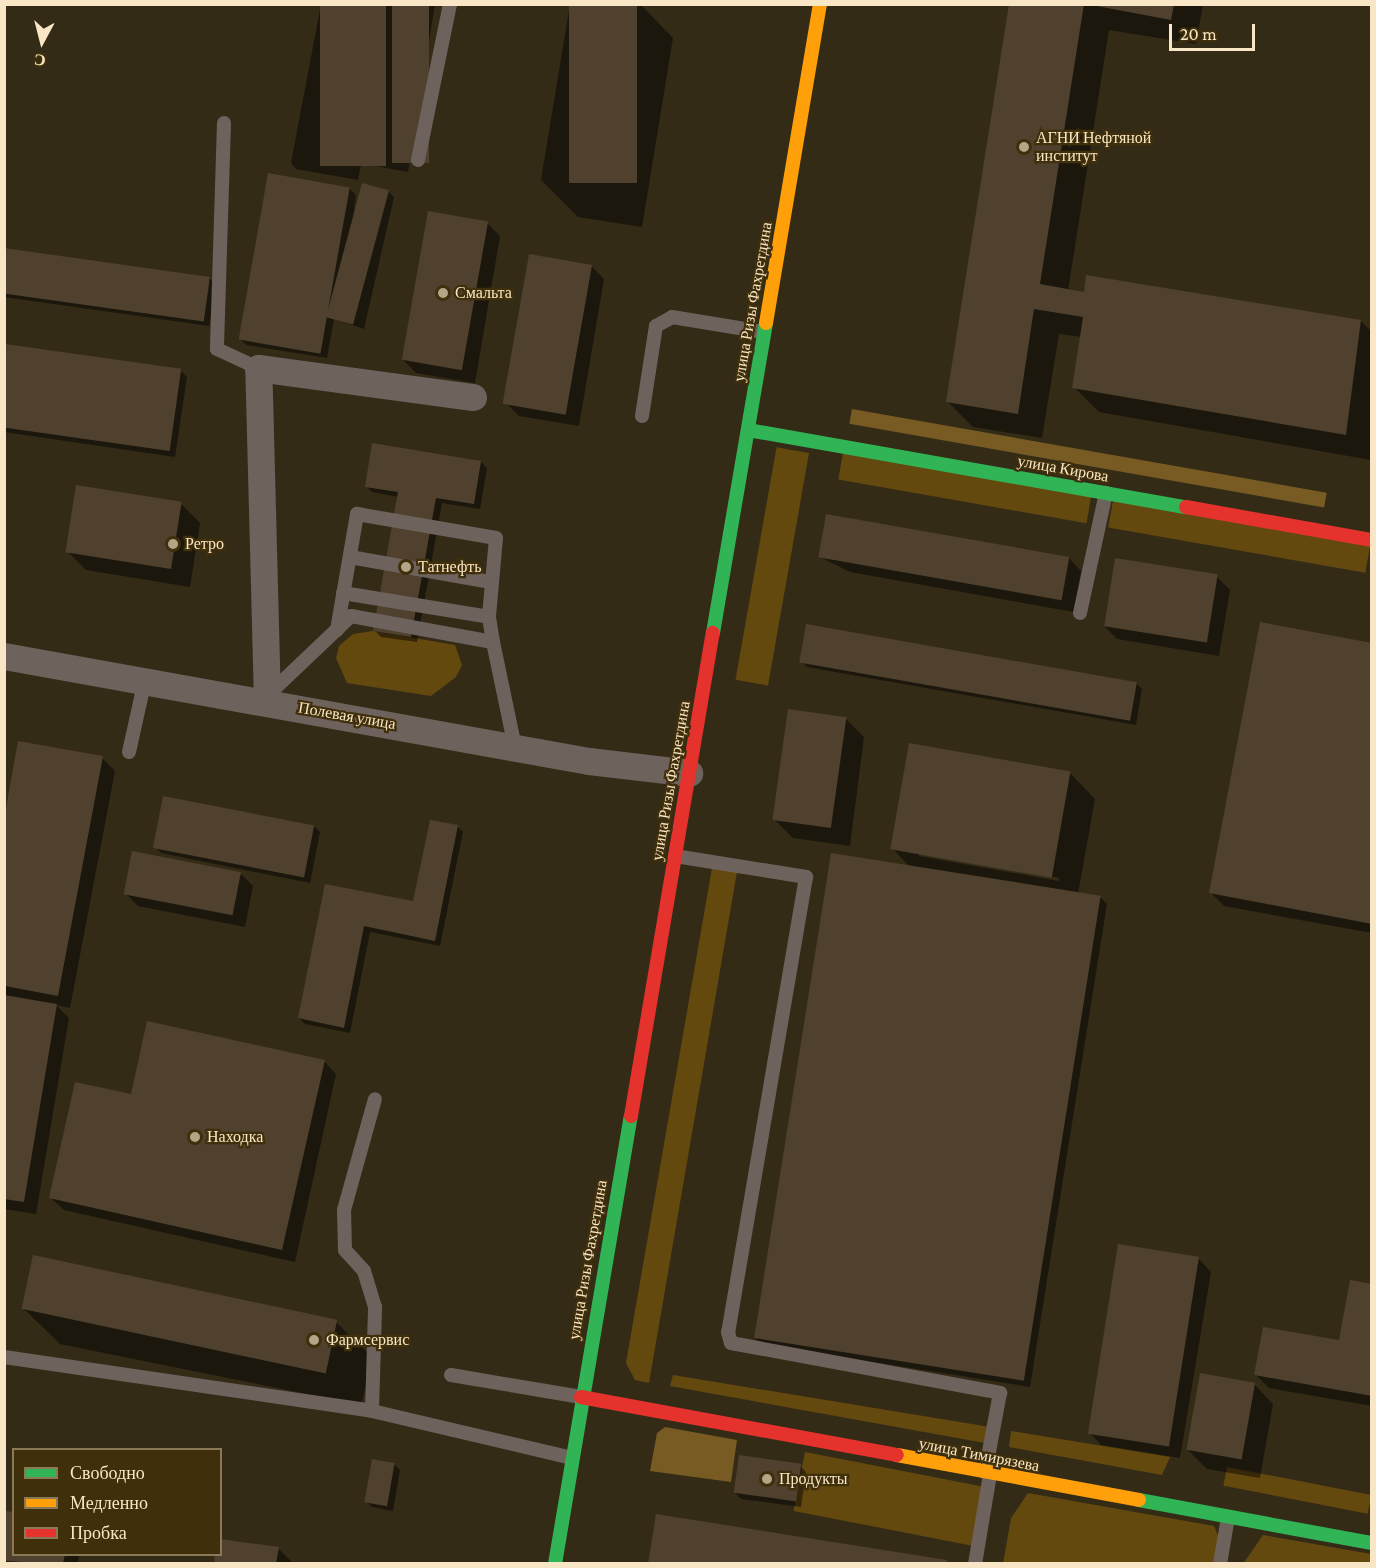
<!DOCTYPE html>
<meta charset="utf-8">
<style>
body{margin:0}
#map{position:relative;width:1376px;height:1568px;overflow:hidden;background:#342b17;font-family:"Crimson Pro",serif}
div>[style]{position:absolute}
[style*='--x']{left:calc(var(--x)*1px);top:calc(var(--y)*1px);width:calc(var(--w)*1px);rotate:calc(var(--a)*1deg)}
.green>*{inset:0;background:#64490f;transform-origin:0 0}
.forest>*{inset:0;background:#775b23;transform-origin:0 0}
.shadow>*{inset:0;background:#0007}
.building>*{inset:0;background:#4f412e;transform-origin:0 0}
.lane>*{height:14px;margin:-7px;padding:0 7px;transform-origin:7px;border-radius:7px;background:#6e625d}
.street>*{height:27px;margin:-13.5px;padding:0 13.5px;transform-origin:13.5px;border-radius:13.5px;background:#6e625d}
.fast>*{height:14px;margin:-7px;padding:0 7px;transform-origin:7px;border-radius:7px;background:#30b455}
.slow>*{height:14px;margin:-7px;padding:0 7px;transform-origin:7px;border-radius:7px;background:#ff9f0a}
.jam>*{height:14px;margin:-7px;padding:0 7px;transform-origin:7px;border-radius:7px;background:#e5322d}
.dots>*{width:16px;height:16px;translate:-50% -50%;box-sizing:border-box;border:3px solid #402f0b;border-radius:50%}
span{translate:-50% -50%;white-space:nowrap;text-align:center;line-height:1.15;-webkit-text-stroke:4.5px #402f0b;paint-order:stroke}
.poi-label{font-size:16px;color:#f9e6c6}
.left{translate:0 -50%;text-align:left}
.street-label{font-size:16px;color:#f9e6c6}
.frame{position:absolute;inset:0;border:6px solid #f9e6c6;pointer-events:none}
.legend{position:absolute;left:12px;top:1448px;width:210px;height:108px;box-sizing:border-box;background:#402f0b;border:2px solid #8a7856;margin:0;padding:8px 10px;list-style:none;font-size:18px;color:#f9e6c6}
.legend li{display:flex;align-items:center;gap:12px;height:30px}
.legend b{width:30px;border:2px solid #8a7856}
.north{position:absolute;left:12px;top:12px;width:60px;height:60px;-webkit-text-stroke:4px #402f0b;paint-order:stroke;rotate:187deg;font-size:16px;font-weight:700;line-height:24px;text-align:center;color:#f9e6c6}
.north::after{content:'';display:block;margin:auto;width:21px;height:27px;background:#f9e6c6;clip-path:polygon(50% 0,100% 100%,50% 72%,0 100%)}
.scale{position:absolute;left:1169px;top:24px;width:86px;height:27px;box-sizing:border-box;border:3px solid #f9e6c6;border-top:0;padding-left:8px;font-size:18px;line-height:21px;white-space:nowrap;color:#f9e6c6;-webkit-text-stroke:4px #402f0b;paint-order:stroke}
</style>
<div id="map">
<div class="green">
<div style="left:844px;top:447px;width:252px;height:33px;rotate:10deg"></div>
<div style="left:809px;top:453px;width:236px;height:33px;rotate:100deg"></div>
<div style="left:1114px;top:495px;width:261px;height:33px;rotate:10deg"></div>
<div style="clip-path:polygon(373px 631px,455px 645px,462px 665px,456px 677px,431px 696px,347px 683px,336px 658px,339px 646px,353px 634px)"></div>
<div style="clip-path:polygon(713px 862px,738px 866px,649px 1383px,635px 1380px,626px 1363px)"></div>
<div style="clip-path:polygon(673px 1375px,990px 1427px,985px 1443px,670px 1386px)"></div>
<div style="clip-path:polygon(1011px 1431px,1170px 1457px,1162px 1475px,1009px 1447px)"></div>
<div style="left:805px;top:1452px;width:186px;height:60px;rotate:11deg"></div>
<div style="left:1227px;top:1467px;width:147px;height:19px;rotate:11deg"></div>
<div style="clip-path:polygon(1028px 1493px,1214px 1526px,1219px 1538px,1214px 1563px,1003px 1564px,1011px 1518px)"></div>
<div style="clip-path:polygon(1263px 1535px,1371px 1554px,1371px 1563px,1243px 1564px)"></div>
</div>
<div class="forest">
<div style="left:852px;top:409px;width:482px;height:15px;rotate:10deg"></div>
<div style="clip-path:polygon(665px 1427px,737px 1440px,731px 1482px,650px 1471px,657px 1433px)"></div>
</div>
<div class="shadow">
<div style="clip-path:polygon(321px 4px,435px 4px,408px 172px,375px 166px,369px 160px,383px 56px,358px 180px,296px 169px,291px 163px)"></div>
<div style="clip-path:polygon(570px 4px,640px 4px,673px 38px,642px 227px,578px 217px,541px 180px)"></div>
<div style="clip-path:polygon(1011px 4px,1203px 4px,1196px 44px,1109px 30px,1068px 291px,1361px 321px,1372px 332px,1371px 460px,1099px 412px,1074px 387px,1082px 337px,1059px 334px,1042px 438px,973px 427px,948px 402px)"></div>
<div style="clip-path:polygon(269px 175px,350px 189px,356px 195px,351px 235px,388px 191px,394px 197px,364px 329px,334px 319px,327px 358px,246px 345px,240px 339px)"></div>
<div style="clip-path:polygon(487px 223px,500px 236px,475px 383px,416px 373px,403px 360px)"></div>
<div style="clip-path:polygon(4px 249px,209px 278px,215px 284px,209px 326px,4px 297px)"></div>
<div style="clip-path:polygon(591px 266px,604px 279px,579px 426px,519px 416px,506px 403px)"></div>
<div style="clip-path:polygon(4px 345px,181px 371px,187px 377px,175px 457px,4px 432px)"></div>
<div style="clip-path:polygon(481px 462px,487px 468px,480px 509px,442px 503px,417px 642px,381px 637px,375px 631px,399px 497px,372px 492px,366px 486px)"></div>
<div style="clip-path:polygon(181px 504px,200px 523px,190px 587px,86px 570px,67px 551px)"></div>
<div style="clip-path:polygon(820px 557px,1069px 558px,1081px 571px,1074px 612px,850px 572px)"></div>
<div style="clip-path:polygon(1217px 577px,1230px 590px,1219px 656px,1117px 639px,1104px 626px)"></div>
<div style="clip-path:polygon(1372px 644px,1372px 933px,1224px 906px,1211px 893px)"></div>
<div style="clip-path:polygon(801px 661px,1136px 683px,1142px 689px,1136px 725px,807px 667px)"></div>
<div style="clip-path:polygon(845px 718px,864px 737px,850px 846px,793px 838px,774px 819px)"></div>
<div style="clip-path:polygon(19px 743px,102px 758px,115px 771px,70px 1008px,56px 1005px,69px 1018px,36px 1214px,4px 1209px,4px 822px)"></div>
<div style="clip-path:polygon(evenodd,1070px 773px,1095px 799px,1078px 894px,1101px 898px,1107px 904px,1030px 1387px,761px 1344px,755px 1338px,911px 868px,892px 848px,1070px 773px,919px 852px,1059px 878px,1059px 881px,919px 856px,919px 852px)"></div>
<div style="clip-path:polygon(314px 826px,320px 832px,310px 883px,161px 853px,155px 847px)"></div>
<div style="clip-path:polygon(457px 826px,463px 832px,440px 946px,370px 932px,350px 1033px,305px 1024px,299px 1018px,326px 886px,415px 903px)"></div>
<div style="clip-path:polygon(240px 873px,253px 886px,245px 927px,138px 906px,126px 894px)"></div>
<div style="clip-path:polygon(324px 1061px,336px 1074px,295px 1262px,64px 1210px,51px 1198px,132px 1096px)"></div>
<div style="clip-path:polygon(1199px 1259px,1211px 1272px,1180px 1458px,1101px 1445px,1089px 1432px)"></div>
<div style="clip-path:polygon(1372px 1285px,1372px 1406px,1269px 1388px,1256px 1375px,1340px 1341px)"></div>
<div style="clip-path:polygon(23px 1308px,336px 1322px,373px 1358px,361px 1405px,60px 1344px)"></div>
<div style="clip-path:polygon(1254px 1384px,1273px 1404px,1260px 1478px,1207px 1469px,1188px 1450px)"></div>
<div style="clip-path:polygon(394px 1464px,400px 1470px,393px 1511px,372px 1507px,366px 1501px)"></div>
<div style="clip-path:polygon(800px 1466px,806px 1472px,801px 1507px,741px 1499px,735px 1493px)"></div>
<div style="clip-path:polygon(4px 1512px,14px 1554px,79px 1554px,78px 1564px,4px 1564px)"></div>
<div style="clip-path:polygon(278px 1548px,294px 1564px,216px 1564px)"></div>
</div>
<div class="building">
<div style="left:320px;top:4px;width:66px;height:162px"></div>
<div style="left:392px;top:4px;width:37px;height:159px"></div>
<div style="left:569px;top:4px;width:68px;height:179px"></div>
<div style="clip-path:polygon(1009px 4px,1084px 4px,1040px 284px,1084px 292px,1086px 275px,1361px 320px,1346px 435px,1072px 388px,1083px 317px,1034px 309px,1018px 414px,946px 402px)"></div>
<div style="clip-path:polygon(1086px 4px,1174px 4px,1171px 20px)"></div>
<div style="left:268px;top:173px;width:83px;height:169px;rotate:10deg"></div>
<div style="left:362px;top:183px;width:28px;height:139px;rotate:15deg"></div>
<div style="left:428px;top:211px;width:61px;height:151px;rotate:10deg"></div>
<div style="left:4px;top:248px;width:208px;height:45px;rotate:8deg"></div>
<div style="left:529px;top:254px;width:64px;height:152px;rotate:10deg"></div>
<div style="left:5px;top:344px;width:178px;height:83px;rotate:8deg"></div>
<div style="clip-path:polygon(372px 443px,481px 461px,474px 504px,436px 498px,411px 637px,373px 631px,398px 492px,365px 487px)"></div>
<div style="left:76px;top:485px;width:107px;height:68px;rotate:9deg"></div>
<div style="left:826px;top:514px;width:247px;height:44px;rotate:10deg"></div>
<div style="left:1115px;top:558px;width:104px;height:69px;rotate:9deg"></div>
<div style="clip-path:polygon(1260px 622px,1372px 643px,1372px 924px,1209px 893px)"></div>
<div style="left:806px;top:624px;width:336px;height:39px;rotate:10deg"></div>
<div style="left:788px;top:709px;width:59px;height:112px;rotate:8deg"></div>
<div style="clip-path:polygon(18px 741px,103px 756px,58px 996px,5px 986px,5px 814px)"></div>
<div style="left:909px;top:743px;width:164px;height:108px;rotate:10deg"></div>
<div style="left:163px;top:796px;width:154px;height:53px;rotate:11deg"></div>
<div style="clip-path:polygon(430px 820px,458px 825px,435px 941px,364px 926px,344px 1028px,298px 1018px,325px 884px,413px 901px)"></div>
<div style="left:132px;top:851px;width:111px;height:44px;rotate:11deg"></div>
<div style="left:831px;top:853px;width:273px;height:491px;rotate:9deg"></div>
<div style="clip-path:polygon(4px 995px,57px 1004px,24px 1202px,4px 1199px)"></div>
<div style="clip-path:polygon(147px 1021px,325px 1060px,282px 1250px,49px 1198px,75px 1082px,131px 1094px)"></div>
<div style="left:1118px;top:1244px;width:82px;height:192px;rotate:9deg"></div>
<div style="left:33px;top:1255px;width:311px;height:55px;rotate:12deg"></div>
<div style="clip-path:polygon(1350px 1280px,1372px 1284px,1372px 1396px,1254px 1375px,1263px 1327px,1339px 1340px)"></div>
<div style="left:1200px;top:1373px;width:56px;height:78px;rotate:10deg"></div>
<div style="left:739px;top:1455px;width:63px;height:38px;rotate:8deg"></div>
<div style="left:372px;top:1459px;width:23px;height:44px;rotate:10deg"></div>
<div style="clip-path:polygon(4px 1511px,14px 1512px,14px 1554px,65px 1554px,63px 1564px,4px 1561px)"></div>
<div style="clip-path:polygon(656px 1514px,947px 1560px,946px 1564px,648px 1564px)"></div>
<div style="clip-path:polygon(220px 1539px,279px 1547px,276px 1564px,214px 1564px,215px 1554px,220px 1554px)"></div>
</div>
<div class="lane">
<div style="--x:224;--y:123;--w:226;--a:91.8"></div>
<div style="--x:217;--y:349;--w:45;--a:24.9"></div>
<div style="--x:418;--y:160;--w:159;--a:-78.4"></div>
<div style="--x:642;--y:416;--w:91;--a:-81.2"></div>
<div style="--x:656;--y:326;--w:18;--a:-29"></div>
<div style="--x:672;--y:317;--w:93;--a:9.3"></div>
<div style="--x:350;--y:557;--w:143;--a:10.1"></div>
<div style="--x:343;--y:593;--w:148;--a:9.3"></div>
<div style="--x:1080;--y:613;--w:123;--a:-77.8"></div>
<div style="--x:337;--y:630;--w:118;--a:-80.2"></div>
<div style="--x:357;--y:514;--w:141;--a:9.8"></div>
<div style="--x:496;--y:538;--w:79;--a:95.1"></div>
<div style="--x:489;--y:617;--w:25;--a:81"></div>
<div style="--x:269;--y:694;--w:113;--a:-43.6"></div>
<div style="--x:351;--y:616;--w:144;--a:10.4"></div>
<div style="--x:493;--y:642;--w:107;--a:78.2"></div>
<div style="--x:129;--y:752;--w:74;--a:-77.5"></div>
<div style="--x:675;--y:856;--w:133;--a:9.1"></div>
<div style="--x:806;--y:877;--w:462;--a:99.7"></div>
<div style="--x:728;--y:1332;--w:11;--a:75"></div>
<div style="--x:731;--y:1343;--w:274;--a:10.5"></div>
<div style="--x:1000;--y:1393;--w:81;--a:100.6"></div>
<div style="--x:4;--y:1357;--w:372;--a:8.3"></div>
<div style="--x:372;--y:1411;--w:205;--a:13.2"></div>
<div style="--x:451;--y:1375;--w:132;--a:9.6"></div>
<div style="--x:372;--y:1411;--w:104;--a:-88.3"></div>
<div style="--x:375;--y:1307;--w:38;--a:-107"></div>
<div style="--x:364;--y:1271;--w:28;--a:-132"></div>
<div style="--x:345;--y:1250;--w:40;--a:-91.4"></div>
<div style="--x:344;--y:1210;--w:115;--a:-74.4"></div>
<div style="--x:975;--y:1564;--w:91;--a:-80.5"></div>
<div style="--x:1220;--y:1564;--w:48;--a:-80.3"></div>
</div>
<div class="street">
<div style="--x:4;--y:656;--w:594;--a:10.18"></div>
<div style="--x:589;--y:761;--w:101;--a:6.8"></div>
<div style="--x:267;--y:701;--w:333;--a:-91.5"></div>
<div style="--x:258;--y:368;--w:217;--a:7.7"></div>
</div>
<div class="fast">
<div style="--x:748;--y:430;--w:445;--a:10"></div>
<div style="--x:713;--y:633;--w:314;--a:-80.3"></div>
<div style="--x:1139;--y:1500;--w:237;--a:10.5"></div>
<div style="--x:555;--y:1564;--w:454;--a:-80.4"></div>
</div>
<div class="slow">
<div style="--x:766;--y:323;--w:324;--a:-80.4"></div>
<div style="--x:897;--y:1455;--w:246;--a:10.5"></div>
</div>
<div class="jam">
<div style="--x:1186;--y:507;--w:189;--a:10.1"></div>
<div style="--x:631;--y:1116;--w:490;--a:-80.4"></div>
<div style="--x:581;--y:1397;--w:321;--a:10.4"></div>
</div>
<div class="dots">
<div style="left:1024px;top:147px;background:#b4a589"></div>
<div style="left:443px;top:293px;background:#b4a589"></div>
<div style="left:173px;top:544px;background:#b4a589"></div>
<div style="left:406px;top:567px;background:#b4a589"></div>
<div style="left:195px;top:1137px;background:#b4a589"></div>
<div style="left:314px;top:1340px;background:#b4a589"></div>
<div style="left:767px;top:1479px;background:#b4a589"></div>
</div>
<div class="poi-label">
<span class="left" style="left:1036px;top:147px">АГНИ Нефтяной<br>институт</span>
<span class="left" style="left:455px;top:293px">Смальта</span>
<span class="left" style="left:185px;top:544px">Ретро</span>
<span class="left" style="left:418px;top:567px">Татнефть</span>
<span class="left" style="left:207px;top:1137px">Находка</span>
<span class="left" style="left:326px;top:1340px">Фармсервис</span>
<span class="left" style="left:779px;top:1479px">Продукты</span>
</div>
<div class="street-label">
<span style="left:753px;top:302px;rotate:-80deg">улица Ризы Фахретдина</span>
<span style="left:1063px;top:469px;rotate:10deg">улица Кирова</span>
<span style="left:347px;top:716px;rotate:10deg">Полевая улица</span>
<span style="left:671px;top:781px;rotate:-80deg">улица Ризы Фахретдина</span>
<span style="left:588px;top:1260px;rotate:-80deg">улица Ризы Фахретдина</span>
<span style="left:979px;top:1455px;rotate:11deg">улица Тимирязева</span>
</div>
<div class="frame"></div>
<ul class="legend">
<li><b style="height:8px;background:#30b455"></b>Свободно</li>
<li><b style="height:8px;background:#ff9f0a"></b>Медленно</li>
<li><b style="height:8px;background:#e5322d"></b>Пробка</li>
</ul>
<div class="north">С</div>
<div class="scale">20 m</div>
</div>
